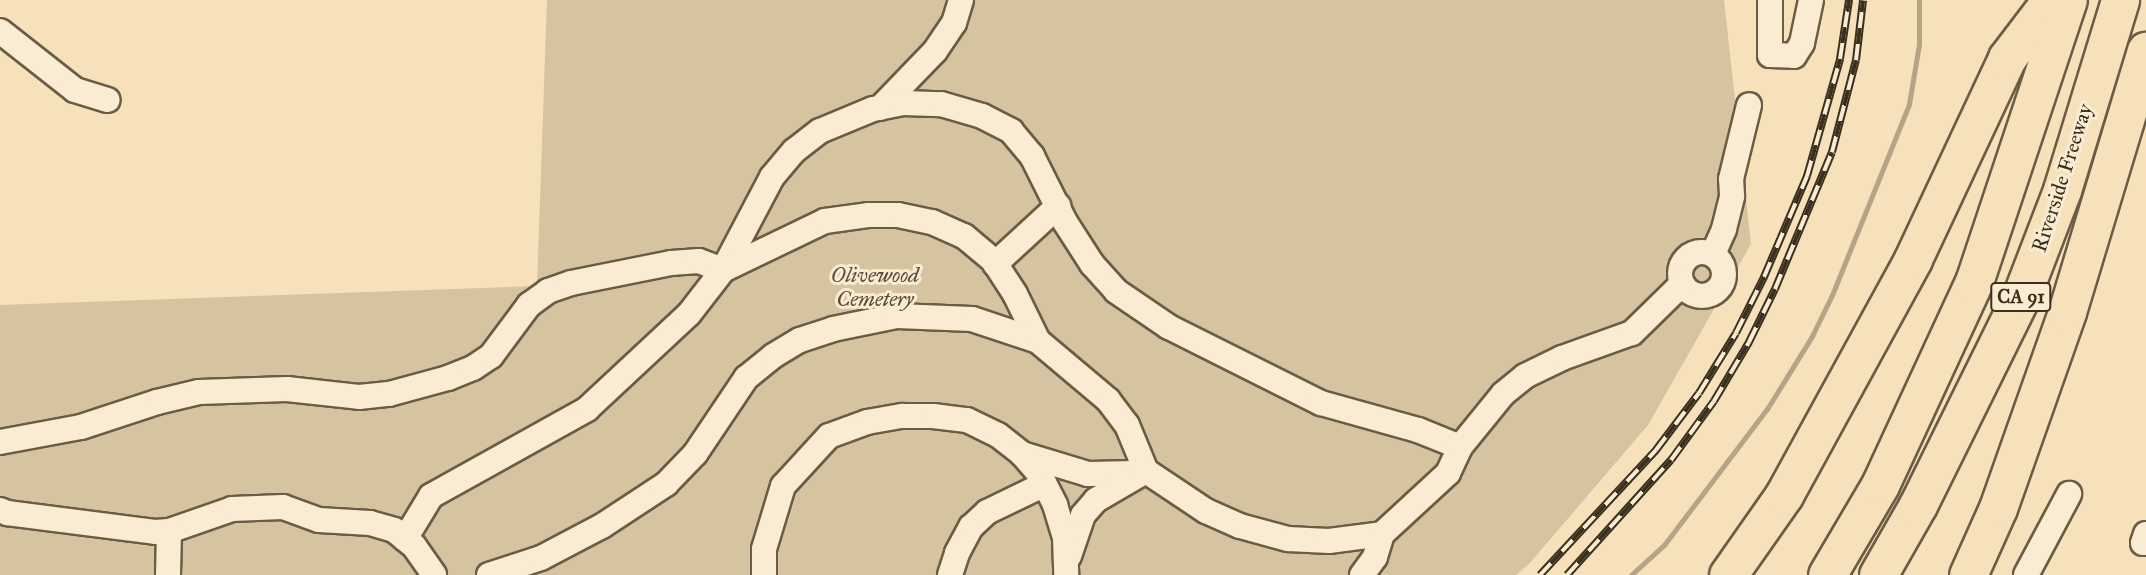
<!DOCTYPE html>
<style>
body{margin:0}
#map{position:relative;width:2146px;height:575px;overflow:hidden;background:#f6e1bb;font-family:"IM FELL Great Primer",serif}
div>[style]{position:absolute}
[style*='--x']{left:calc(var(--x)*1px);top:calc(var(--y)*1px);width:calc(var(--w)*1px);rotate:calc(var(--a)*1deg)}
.green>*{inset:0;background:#d6c3a0}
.stream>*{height:5px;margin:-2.5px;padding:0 2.5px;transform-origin:2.5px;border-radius:2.5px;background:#b6a486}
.roads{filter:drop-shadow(2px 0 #6a5c45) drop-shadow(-2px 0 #6a5c45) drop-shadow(0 2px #6a5c45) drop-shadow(0 -2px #6a5c45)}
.minor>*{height:24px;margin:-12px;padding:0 12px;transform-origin:12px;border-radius:12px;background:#f9ecd3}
.minor>.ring{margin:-12px;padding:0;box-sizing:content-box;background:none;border:24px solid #f9ecd3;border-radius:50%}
.highway>*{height:37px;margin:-18.5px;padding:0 18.5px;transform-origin:18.5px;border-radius:18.5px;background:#f6e1bb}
.rail>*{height:8px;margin-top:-4px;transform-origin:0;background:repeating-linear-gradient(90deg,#f9ecd3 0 16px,#3b2f1e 0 32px);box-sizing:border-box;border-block:2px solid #3b2f1e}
span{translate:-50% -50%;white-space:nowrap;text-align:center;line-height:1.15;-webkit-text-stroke:6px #f9ecd3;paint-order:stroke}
.shield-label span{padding:2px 5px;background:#f9ecd3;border:2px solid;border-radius:5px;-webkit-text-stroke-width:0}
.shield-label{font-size:19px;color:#3b2f1e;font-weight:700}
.street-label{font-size:21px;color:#3b2f1e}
.park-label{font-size:21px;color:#5a4d38;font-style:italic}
</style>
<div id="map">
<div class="green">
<div style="clip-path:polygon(547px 0,1724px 0,1751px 244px,1648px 425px,1529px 564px,1516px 575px,0 575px,0 305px,537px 286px)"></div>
</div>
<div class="stream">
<div style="--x:1631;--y:575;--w:45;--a:-42.3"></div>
<div style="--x:1664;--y:545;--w:171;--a:-52.9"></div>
<div style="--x:1767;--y:409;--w:86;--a:-58.3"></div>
<div style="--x:1812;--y:336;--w:46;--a:-64"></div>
<div style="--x:1832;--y:295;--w:206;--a:-68"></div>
<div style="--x:1909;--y:104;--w:61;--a:-80.5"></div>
<div style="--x:1919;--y:44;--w:44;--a:-90"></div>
</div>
<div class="roads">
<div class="minor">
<div style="--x:1770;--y:0;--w:55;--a:90"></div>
<div style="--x:1770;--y:55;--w:24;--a:2"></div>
<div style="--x:1794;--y:56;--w:15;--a:-58"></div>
<div style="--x:1802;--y:43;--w:44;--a:-78.2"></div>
<div style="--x:0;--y:31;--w:95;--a:38.2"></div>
<div style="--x:75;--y:90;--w:34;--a:17"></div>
<div style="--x:880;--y:108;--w:79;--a:-46"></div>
<div style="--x:935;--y:51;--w:34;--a:-56"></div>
<div style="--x:954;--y:23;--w:24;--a:-73"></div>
<div class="ring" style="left:1680px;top:252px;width:20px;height:20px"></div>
<div style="--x:1713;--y:254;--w:27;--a:-66"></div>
<div style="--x:1724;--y:229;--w:34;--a:-76"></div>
<div style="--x:1732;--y:196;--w:17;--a:-93"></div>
<div style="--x:1731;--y:179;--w:76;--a:-76.3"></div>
<div style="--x:995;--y:264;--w:86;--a:-42.6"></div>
<div style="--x:0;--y:442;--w:82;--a:-10.5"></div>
<div style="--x:81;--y:427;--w:80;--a:-18.2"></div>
<div style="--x:157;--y:402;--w:43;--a:-13.4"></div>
<div style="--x:199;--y:392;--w:88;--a:-2"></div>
<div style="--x:287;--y:389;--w:72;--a:6.3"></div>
<div style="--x:359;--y:397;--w:30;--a:-6"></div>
<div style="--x:389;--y:394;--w:61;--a:-15.2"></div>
<div style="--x:448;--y:378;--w:27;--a:-22"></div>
<div style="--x:473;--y:368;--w:22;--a:-34"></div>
<div style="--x:491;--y:356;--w:64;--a:-53.3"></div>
<div style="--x:529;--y:305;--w:24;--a:-36"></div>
<div style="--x:548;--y:291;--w:24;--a:-19"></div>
<div style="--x:571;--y:283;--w:102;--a:-11.3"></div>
<div style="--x:671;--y:263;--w:28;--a:-4"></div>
<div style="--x:699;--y:261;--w:26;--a:21"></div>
<div style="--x:723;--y:270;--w:105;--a:-62.2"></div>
<div style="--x:772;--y:177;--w:34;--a:-50"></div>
<div style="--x:794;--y:151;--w:33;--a:-38"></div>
<div style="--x:820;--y:131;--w:57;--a:-22.5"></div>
<div style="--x:873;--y:109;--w:31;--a:-11"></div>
<div style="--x:903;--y:103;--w:38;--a:2"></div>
<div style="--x:941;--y:104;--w:43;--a:16.3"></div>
<div style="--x:982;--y:116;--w:33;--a:27"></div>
<div style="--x:1011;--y:131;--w:33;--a:50"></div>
<div style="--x:1032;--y:156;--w:74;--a:63.4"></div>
<div style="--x:1065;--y:222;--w:50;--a:57.3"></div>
<div style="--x:1092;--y:264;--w:36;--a:48"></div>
<div style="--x:1116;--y:291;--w:64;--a:34.2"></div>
<div style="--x:1169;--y:327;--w:170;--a:26.6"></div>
<div style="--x:1321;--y:403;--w:101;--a:15.6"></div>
<div style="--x:1418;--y:430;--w:45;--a:22"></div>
<div style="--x:1022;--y:454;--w:69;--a:16.9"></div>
<div style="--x:1088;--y:474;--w:47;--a:-1.2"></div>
<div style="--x:0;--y:510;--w:8;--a:23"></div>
<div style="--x:7;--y:513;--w:149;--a:7.3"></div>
<div style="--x:155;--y:532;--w:14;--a:-4"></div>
<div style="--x:169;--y:531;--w:67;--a:-19.2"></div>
<div style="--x:232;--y:509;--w:51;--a:-2.2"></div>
<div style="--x:283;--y:507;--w:38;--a:20"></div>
<div style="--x:319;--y:520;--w:51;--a:3.4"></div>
<div style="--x:370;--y:523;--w:25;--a:16"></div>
<div style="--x:394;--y:530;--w:26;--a:39"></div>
<div style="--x:414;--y:546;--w:35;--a:55"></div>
<div style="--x:2146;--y:534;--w:9;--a:108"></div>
<div style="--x:2143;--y:543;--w:3;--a:0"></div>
<div style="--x:405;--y:539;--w:50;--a:-58.8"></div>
<div style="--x:431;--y:496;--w:179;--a:-29.1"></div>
<div style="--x:587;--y:409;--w:139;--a:-43"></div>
<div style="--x:689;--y:314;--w:56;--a:-52.3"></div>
<div style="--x:723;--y:270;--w:113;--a:-25.7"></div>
<div style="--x:825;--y:221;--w:43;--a:-7.9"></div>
<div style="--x:868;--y:215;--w:30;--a:0"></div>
<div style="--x:898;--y:215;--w:35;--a:12"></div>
<div style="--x:932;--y:222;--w:35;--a:24"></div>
<div style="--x:964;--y:236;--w:38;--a:40"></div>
<div style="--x:993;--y:260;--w:40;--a:57.1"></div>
<div style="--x:1015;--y:294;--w:52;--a:63.9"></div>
<div style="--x:1069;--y:556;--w:43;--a:-71.1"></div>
<div style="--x:1083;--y:515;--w:20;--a:-49"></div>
<div style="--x:1096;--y:500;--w:58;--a:-30.1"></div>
<div style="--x:168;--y:575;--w:44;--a:-88.7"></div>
<div style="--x:489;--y:575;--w:55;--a:-18.1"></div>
<div style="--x:541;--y:558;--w:69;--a:-27.7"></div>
<div style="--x:602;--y:526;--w:77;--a:-33.3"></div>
<div style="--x:666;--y:484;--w:42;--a:-46"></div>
<div style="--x:695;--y:454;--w:92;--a:-56.1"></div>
<div style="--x:746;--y:378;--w:35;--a:-39"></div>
<div style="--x:773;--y:356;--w:31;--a:-31"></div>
<div style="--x:800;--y:340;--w:35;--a:-18"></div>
<div style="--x:833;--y:329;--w:65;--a:-11.5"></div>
<div style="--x:897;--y:316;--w:75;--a:2.3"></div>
<div style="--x:972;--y:319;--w:70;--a:18.4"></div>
<div style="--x:1038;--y:341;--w:92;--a:40.1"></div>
<div style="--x:1108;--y:400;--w:31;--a:53"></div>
<div style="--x:1127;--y:425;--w:50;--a:67.6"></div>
<div style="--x:1146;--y:471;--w:72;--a:33.7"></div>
<div style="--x:1206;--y:511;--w:37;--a:24"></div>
<div style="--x:1240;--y:526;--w:50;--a:15.2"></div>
<div style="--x:1288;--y:539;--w:41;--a:2.8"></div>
<div style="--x:1329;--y:541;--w:53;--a:-7.5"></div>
<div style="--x:764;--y:575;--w:26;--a:-90"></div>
<div style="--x:764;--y:549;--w:66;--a:-73.2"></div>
<div style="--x:783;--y:486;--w:68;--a:-47.4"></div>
<div style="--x:829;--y:436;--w:40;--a:-20.2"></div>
<div style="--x:867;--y:422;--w:36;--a:-10"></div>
<div style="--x:902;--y:416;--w:31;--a:0"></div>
<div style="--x:933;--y:416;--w:34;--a:7"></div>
<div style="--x:967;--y:420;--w:34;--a:26"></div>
<div style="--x:998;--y:435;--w:31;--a:38"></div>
<div style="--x:1022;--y:454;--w:28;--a:49"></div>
<div style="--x:1040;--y:475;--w:34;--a:63"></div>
<div style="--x:1055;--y:505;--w:34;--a:73"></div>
<div style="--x:1065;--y:538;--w:37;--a:88"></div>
<div style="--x:950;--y:575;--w:23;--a:-72"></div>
<div style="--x:957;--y:553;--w:30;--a:-62"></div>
<div style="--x:971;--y:527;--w:22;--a:-43"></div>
<div style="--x:987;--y:512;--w:64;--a:-25.8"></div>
<div style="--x:1362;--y:575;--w:22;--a:-54"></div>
<div style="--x:1375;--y:557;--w:24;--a:-73"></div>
<div style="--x:1382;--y:534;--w:90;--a:-42.7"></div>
<div style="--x:1448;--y:473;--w:29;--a:-65"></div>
<div style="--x:1460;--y:447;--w:68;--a:-50.9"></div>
<div style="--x:1503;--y:394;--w:28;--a:-39"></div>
<div style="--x:1525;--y:376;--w:41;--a:-25.9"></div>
<div style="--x:1562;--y:358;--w:74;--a:-19.7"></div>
<div style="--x:1632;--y:333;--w:70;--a:-44.4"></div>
<div style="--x:2026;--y:575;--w:92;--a:-62"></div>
</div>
<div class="highway">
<div style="--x:1728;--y:575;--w:98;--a:-55"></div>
<div style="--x:1784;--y:495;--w:269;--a:-61.3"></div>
<div style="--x:1913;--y:259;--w:222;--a:-64.9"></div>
<div style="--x:2007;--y:58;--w:73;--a:-52.8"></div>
<div style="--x:1827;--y:575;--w:104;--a:-59.5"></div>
<div style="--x:1880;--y:485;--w:227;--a:-65.2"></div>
<div style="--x:1975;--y:279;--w:294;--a:-71.6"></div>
<div style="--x:1878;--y:575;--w:81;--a:-60.3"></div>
<div style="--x:1918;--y:505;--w:232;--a:-63.7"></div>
<div style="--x:2021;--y:297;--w:115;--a:-69"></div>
<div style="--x:2062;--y:190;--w:199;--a:-73"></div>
<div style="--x:1968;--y:575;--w:73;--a:-65.9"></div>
<div style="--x:1998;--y:508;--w:208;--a:-70.6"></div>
<div style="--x:2067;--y:312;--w:273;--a:-73.2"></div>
</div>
</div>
<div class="rail">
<div style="--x:1540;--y:575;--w:171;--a:-47.1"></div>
<div style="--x:1656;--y:450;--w:71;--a:-53"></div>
<div style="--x:1699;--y:393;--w:70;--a:-58.3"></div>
<div style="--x:1736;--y:333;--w:63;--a:-63.4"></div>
<div style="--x:1764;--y:277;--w:110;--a:-66.9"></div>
<div style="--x:1807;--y:176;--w:122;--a:-74.2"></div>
<div style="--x:1840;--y:59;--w:60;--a:-81.3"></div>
<div style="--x:1567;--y:575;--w:155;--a:-47.9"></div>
<div style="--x:1671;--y:460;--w:73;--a:-53.9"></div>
<div style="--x:1714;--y:401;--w:69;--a:-59.3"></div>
<div style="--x:1749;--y:342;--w:59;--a:-63.9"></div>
<div style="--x:1775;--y:289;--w:148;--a:-67.4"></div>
<div style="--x:1832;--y:152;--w:95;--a:-75.4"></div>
<div style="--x:1856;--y:60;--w:60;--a:-83.3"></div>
</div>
<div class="shield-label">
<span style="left:2021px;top:297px">CA 91</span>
</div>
<div class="street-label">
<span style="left:2062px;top:178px;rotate:-72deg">Riverside Freeway</span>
</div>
<div class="park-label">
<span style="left:875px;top:287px">Olivewood<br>Cemetery</span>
</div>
</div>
